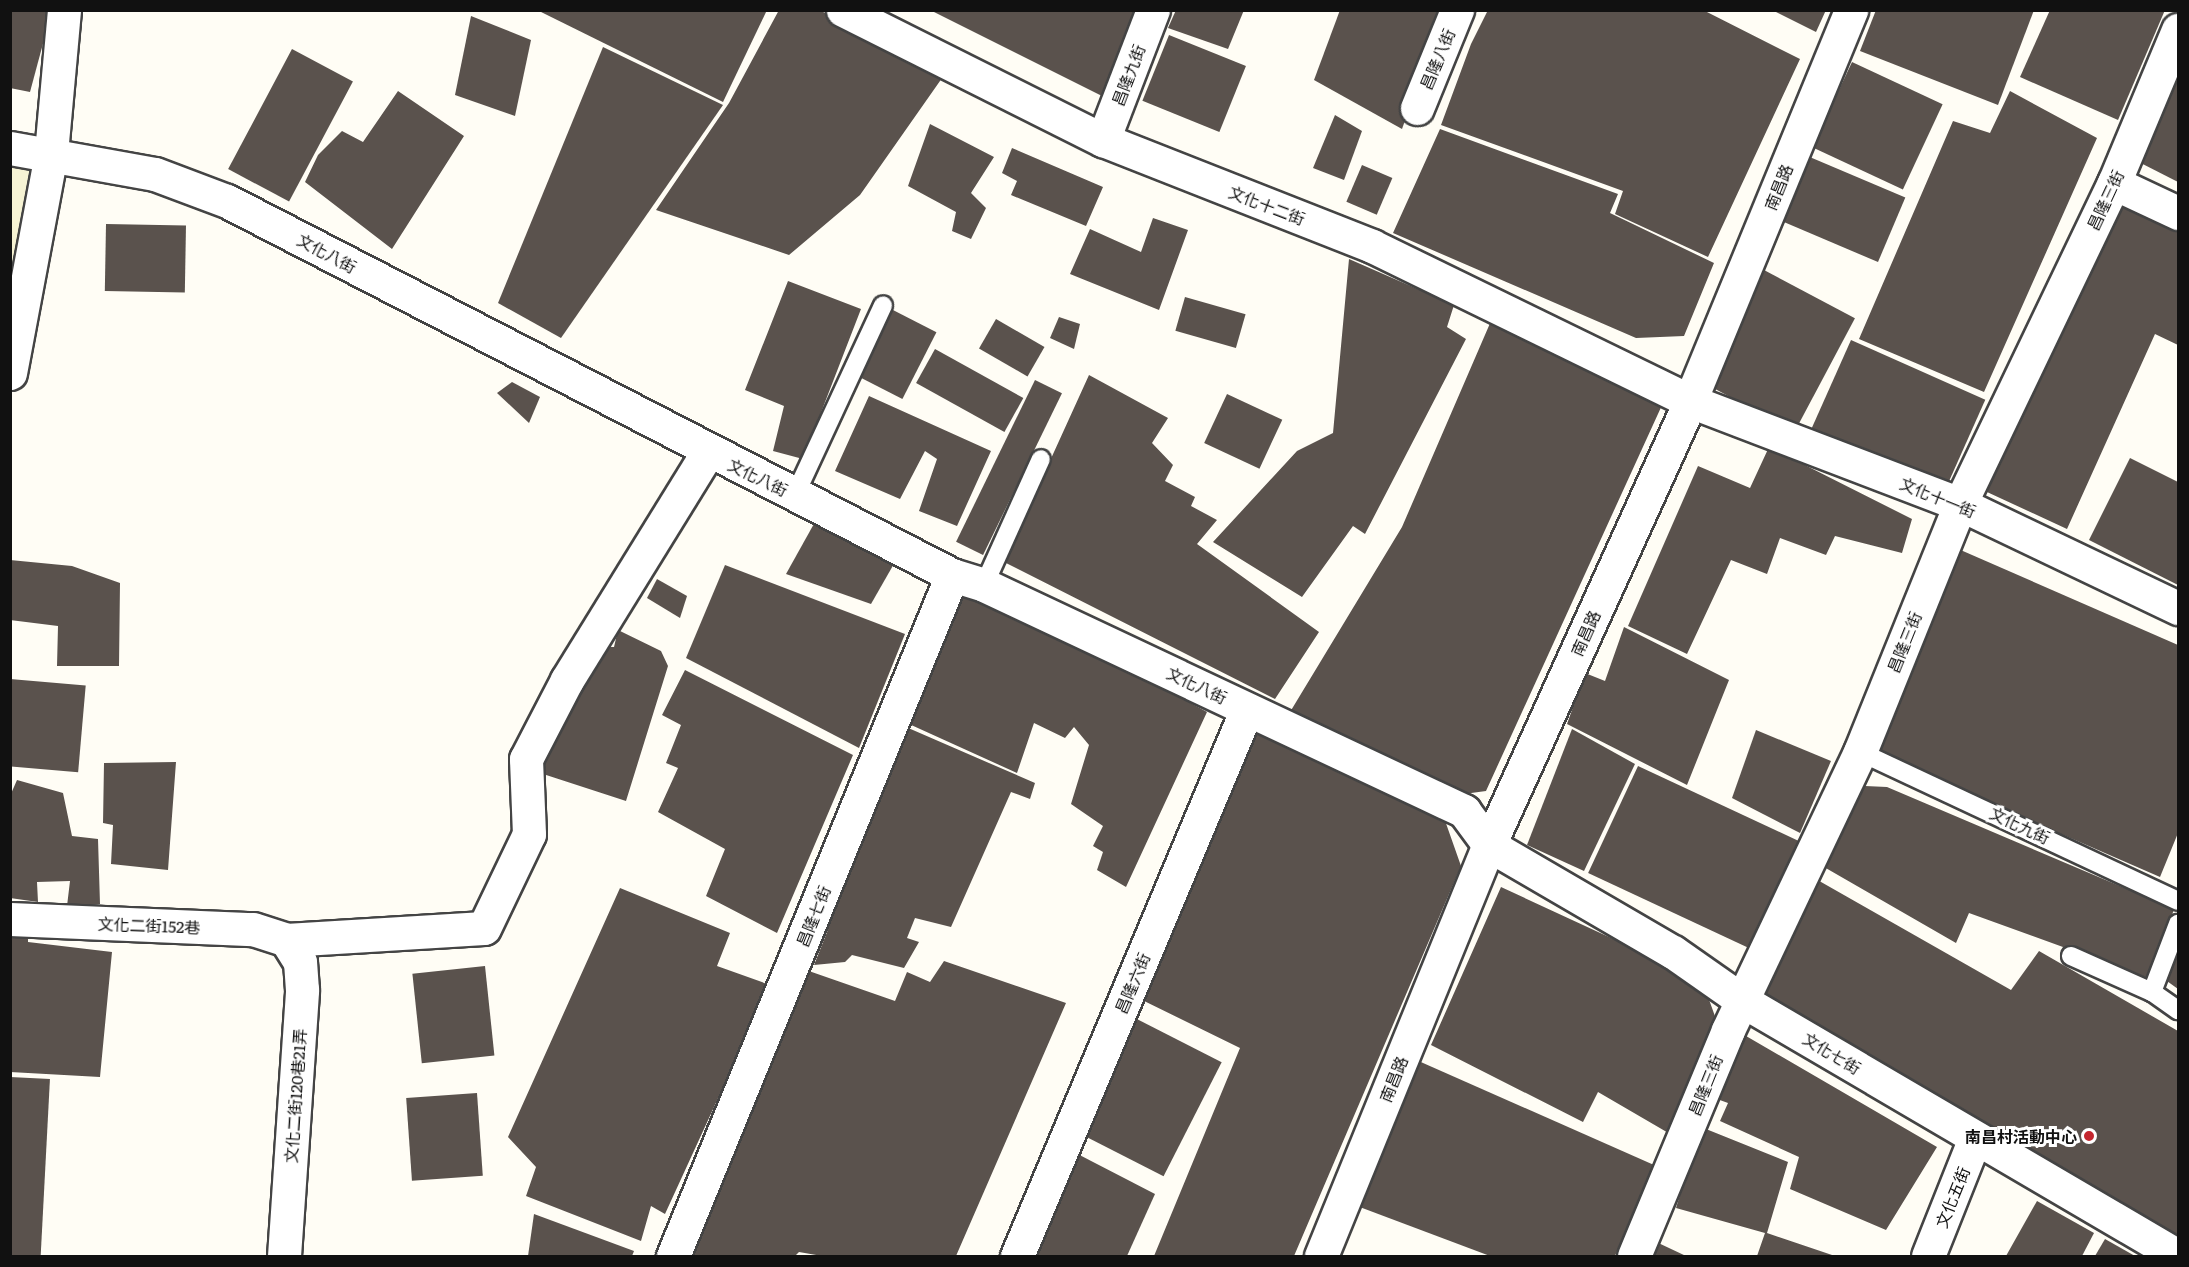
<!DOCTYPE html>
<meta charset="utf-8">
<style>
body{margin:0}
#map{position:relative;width:2189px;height:1267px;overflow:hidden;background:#fffdf5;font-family:Literata,"Noto Sans TC",serif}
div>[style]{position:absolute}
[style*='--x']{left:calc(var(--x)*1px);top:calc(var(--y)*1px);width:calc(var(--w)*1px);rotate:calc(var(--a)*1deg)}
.farmland>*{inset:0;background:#f6f3d4}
.building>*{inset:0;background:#5a524d;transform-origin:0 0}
.roads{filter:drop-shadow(2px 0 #444) drop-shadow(-2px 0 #444) drop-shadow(0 2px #444) drop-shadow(0 -2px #444)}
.service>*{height:18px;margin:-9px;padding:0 9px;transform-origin:9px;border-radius:9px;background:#fff}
.minor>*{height:33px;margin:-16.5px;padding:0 16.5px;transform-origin:16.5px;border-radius:16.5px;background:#fff}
.dots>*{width:16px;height:16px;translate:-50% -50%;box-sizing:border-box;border:3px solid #fff;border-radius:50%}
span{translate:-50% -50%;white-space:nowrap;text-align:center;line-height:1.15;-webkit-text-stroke:6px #fff;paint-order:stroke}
.street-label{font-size:16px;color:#111}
.poi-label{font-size:16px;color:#111;font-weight:700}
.right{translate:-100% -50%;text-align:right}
.frame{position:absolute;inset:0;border:12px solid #111;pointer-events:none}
</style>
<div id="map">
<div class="farmland">
<div style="clip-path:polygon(11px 163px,33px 166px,11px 294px)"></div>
</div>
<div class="building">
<div style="clip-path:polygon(10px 10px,52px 10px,30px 92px,10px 88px)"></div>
<div style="clip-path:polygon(537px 10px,767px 10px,723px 102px)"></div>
<div style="clip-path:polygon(779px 10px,819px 10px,947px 71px,860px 195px,789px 255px,656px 210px,729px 103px)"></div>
<div style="clip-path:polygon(930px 10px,1137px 10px,1104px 97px)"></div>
<div style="clip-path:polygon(1176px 10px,1244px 10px,1228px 49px,1168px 28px)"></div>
<div style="clip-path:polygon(1340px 10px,1444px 10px,1402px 129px,1314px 80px)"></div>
<div style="clip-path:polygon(1488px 10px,1703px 10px,1800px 59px,1708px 257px,1615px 214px,1623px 191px,1441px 125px,1471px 44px)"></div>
<div style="clip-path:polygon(1772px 10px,1826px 10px,1816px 32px)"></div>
<div style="clip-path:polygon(1876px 10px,2034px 10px,1998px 105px,1860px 51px)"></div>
<div style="clip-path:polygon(2050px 10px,2165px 10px,2118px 120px,2020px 77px)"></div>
<div style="clip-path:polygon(471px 16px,531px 40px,515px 116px,455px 95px)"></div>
<div style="left:1169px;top:35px;width:83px;height:71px;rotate:22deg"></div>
<div style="clip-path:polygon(2178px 46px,2178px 182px,2125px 155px)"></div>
<div style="clip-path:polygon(603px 47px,723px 105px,561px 338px,498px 303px)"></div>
<div style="left:292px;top:49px;width:69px;height:136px;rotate:28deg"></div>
<div style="left:1852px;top:62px;width:100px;height:94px;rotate:25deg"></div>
<div style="clip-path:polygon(398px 91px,464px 136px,392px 249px,305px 182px,318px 155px,342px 131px,363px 142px)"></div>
<div style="clip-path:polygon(2010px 91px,2097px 138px,1984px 392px,1859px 339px,1953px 121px,1990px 133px)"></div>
<div style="clip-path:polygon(1335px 115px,1362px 131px,1344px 180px,1313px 168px)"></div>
<div style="clip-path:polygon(930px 124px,994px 157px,971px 193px,986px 208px,971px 239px,952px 231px,956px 212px,908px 186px)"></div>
<div style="clip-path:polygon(1440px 129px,1618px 194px,1610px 213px,1714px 263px,1684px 336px,1636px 338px,1393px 233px)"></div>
<div style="clip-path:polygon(1012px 148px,1103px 187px,1086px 226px,1011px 195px,1017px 181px,1002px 173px)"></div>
<div style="left:1805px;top:155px;width:109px;height:70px;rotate:23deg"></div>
<div style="left:1362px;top:165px;width:33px;height:40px;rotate:23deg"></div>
<div style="clip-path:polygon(2119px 199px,2178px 227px,2178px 345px,2155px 334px,2067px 529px,1987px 492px)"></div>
<div style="clip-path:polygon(1153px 218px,1188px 230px,1159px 310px,1070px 274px,1090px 229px,1141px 252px)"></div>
<div style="left:106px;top:224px;width:80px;height:67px;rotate:1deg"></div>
<div style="clip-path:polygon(1349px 259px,1454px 305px,1447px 327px,1466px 339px,1365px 534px,1353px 526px,1302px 597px,1213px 542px,1297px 451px,1333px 433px)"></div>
<div style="left:1764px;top:270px;width:103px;height:128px;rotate:28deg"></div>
<div style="clip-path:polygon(788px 281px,861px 309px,803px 459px,773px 451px,784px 406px,745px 390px)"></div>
<div style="left:1185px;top:297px;width:63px;height:35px;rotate:16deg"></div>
<div style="left:891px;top:309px;width:51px;height:75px;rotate:27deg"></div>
<div style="clip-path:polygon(1059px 317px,1080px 324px,1074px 349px,1050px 338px)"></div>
<div style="left:996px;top:319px;width:56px;height:34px;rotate:30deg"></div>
<div style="clip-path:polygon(1491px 321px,1668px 392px,1486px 791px,1449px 796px,1287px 717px,1402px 527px)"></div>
<div style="left:1851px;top:340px;width:147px;height:98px;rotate:24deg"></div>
<div style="left:935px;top:349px;width:101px;height:39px;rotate:29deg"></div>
<div style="clip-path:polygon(1089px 375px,1168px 418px,1152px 443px,1173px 465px,1165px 481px,1195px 497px,1191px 506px,1217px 520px,1197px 544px,1319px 632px,1275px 699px,1004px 562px)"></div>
<div style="left:1035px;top:380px;width:30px;height:180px;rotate:26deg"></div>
<div style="clip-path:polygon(512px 382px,540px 397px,529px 423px,497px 393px)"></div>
<div style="left:1227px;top:394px;width:61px;height:54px;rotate:25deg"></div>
<div style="clip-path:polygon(869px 396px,991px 451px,957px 526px,919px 511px,937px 459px,925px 451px,900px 499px,835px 471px)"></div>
<div style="clip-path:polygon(1769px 447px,1912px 519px,1902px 553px,1835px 536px,1826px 555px,1780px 538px,1767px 574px,1731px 560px,1687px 654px,1628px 626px,1698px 466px,1750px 488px)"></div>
<div style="clip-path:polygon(2130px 458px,2178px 482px,2178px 585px,2089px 540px)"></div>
<div style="clip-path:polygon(820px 513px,895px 562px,871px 604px,786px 574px)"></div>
<div style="clip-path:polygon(1956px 548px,2178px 645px,2178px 833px,2160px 877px,1869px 750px)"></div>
<div style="clip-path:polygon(10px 560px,72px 566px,120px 583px,119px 666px,57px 666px,58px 626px,10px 620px)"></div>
<div style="clip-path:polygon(725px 565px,905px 634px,859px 748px,686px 658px)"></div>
<div style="clip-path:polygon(657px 579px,687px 596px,680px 618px,647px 598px)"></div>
<div style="clip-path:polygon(963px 598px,998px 598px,1207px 712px,1126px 887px,1097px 870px,1103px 852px,1093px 846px,1103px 826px,1071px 804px,1089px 745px,1074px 727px,1065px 738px,1034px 723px,1017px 773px,909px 724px)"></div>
<div style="clip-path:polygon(1624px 627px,1729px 680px,1687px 785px,1567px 724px,1585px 673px,1605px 681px)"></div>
<div style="clip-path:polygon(618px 630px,661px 651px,668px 666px,626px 801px,540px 773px,597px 647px,614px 647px)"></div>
<div style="clip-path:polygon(685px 670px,853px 755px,777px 933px,706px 896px,725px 849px,658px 812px,678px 768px,666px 763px,681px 725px,662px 715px)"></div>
<div style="left:10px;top:679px;width:76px;height:87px;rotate:5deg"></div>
<div style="clip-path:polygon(1262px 724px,1442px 812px,1461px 866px,1294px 1256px,1154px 1256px,1240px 1048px,1138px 998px)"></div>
<div style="clip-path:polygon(906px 727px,1035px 783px,1030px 799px,1011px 792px,951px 927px,915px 918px,907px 938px,919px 942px,904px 968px,852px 955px,845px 962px,814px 965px,829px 927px,817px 911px,829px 884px,843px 892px)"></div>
<div style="clip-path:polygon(1572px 729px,1635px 764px,1584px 871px,1527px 845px)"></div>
<div style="clip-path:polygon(1756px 730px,1831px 761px,1800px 833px,1732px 798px)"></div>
<div style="clip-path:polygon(176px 762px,168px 870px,111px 864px,113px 825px,103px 823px,104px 763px)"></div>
<div style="left:1638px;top:766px;width:185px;height:118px;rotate:25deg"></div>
<div style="clip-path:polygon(17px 780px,63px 793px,72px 836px,98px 839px,100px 904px,67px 906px,70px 881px,37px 882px,38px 902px,10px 898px,10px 796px)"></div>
<div style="clip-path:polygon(1865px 786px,1887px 787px,2174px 909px,2155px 966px,2178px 932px,2178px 989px,2153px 971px,2151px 979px,1969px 913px,1956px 943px,1824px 867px)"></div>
<div style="clip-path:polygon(1807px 874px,2011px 990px,2039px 951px,2178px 1031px,2178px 1242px,1750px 991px)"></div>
<div style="clip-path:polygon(1501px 887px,1702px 980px,1721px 1033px,1677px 1138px,1598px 1092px,1583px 1122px,1431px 1045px)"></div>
<div style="clip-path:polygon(620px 888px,730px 933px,717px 966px,770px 985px,665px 1214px,651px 1206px,641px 1241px,526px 1196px,536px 1167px,508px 1137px)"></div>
<div style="clip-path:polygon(10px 930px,28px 930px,28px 942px,112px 952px,100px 1077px,10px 1072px)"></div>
<div style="clip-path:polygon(944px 961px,1066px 1003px,956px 1256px,822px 1256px,799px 1252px,795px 1256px,687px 1256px,806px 970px,895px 1001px,907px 972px,930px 982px)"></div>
<div style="left:485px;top:966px;width:90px;height:73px;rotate:84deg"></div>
<div style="left:1129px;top:1015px;width:104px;height:128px;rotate:27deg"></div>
<div style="clip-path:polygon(1734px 1029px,1937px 1147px,1886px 1230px,1790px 1189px,1799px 1157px,1720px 1121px,1728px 1103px,1706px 1095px)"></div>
<div style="clip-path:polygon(1414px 1059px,1654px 1165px,1615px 1256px,1490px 1256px,1349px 1203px)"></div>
<div style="left:10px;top:1077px;width:40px;height:179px;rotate:3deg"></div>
<div style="left:477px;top:1093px;width:83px;height:71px;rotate:86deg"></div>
<div style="clip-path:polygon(1701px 1127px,1788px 1162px,1767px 1233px,1835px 1256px,1757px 1256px,1765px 1233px,1676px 1208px)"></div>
<div style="clip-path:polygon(1066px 1148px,1155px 1194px,1127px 1256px,1025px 1256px)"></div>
<div style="clip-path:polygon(2037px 1201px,2094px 1233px,2082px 1256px,2006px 1256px)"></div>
<div style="clip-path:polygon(534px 1214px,634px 1251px,632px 1256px,528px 1256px)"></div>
<div style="clip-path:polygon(2105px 1239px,2135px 1256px,2095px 1256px)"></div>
<div style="clip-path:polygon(1652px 1240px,1686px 1256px,1644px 1256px)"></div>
</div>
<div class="roads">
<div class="service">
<div style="--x:795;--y:495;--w:209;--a:-65.1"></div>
<div style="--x:984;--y:585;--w:138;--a:-65.7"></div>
<div style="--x:1860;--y:752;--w:351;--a:25.1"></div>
<div style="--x:2071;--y:956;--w:89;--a:24"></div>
<div style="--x:2152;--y:992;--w:32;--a:35"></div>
<div style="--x:2152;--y:992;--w:73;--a:-69.1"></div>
</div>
<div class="minor">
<div style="--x:843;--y:10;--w:291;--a:26.6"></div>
<div style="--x:1103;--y:140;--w:289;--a:21.5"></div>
<div style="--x:1372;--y:246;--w:354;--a:26"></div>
<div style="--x:1690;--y:401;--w:289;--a:20.9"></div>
<div style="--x:1960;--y:504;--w:242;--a:25.5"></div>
<div style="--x:1417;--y:108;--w:106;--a:-67.8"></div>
<div style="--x:1103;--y:140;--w:139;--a:-69"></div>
<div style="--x:10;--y:148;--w:147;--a:10.2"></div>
<div style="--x:155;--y:174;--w:77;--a:20.6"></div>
<div style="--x:227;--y:201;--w:816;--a:27.29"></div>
<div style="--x:952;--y:575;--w:34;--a:17"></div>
<div style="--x:984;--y:585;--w:531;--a:25.21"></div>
<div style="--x:1464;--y:811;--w:42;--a:53.7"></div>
<div style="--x:1489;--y:845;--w:213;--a:30.2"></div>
<div style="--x:1673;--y:952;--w:85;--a:35"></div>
<div style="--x:1743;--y:1001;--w:504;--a:30.38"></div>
<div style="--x:2114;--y:183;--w:71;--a:25.1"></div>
<div style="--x:10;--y:373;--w:224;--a:-79.4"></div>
<div style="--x:51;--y:153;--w:144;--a:-84.8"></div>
<div style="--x:10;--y:919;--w:243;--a:2.4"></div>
<div style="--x:253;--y:929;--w:35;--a:18"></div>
<div style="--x:286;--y:940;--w:198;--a:-3.5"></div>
<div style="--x:484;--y:928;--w:104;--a:-64.4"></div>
<div style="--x:529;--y:834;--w:75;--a:-92.3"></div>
<div style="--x:526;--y:759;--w:89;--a:-62.6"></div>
<div style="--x:567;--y:680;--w:268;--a:-58.3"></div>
<div style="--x:284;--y:1256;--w:267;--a:-86.1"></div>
<div style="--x:302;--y:990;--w:28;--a:-94"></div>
<div style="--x:300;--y:962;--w:26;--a:-122"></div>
<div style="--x:673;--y:1256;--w:736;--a:-67.72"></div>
<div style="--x:1017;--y:1256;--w:593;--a:-67.19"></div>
<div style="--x:1321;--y:1256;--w:444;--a:-67.8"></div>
<div style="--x:1489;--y:845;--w:487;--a:-65.6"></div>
<div style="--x:1690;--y:401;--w:423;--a:-67.6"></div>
<div style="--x:1634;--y:1256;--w:245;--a:-67.4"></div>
<div style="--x:1728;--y:1030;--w:308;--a:-64.6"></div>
<div style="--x:1860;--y:752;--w:267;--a:-68"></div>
<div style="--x:1960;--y:504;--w:356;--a:-64.4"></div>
<div style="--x:2114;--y:183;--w:166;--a:-67.3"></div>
<div style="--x:1928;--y:1256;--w:127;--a:-68.3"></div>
</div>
</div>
<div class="dots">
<div style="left:2089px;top:1136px;background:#c4262e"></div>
</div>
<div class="street-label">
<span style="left:1437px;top:59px;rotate:-67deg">昌隆八街</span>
<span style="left:1128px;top:75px;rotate:-69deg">昌隆九街</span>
<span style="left:1778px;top:187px;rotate:-68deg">南昌路</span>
<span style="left:2105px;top:200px;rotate:-65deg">昌隆三街</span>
<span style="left:1267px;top:205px;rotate:21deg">文化十二街</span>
<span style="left:327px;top:253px;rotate:28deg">文化八街</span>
<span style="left:758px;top:477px;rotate:26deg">文化八街</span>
<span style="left:1938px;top:497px;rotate:22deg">文化十一街</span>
<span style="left:1585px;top:633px;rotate:-66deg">南昌路</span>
<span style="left:1904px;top:642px;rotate:-68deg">昌隆三街</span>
<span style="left:1197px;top:685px;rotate:25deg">文化八街</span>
<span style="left:2020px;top:825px;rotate:25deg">文化九街</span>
<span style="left:813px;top:916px;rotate:-68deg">昌隆七街</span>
<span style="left:149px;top:925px;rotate:2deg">文化二街152巷</span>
<span style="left:1132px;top:983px;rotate:-67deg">昌隆六街</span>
<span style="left:1832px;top:1053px;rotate:31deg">文化七街</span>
<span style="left:1393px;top:1079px;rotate:-68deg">南昌路</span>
<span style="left:1705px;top:1085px;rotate:-68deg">昌隆三街</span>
<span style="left:295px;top:1096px;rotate:-86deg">文化二街120巷21弄</span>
<span style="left:1952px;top:1197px;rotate:-68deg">文化五街</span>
</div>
<div class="poi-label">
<span class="right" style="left:2077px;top:1136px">南昌村活動中心</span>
</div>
<div class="frame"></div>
</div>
